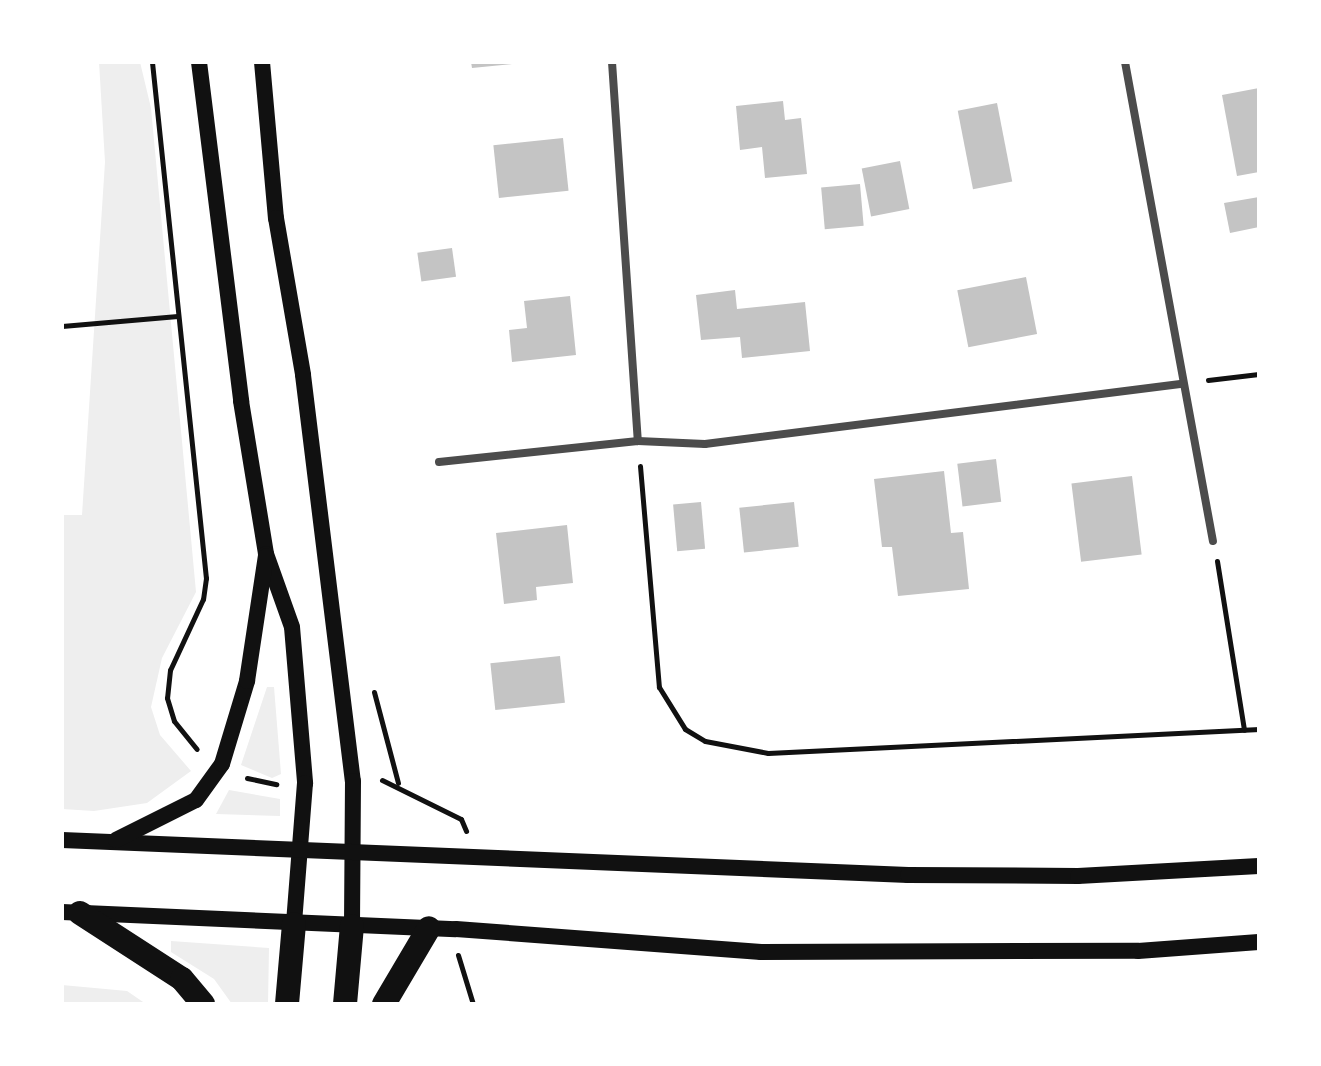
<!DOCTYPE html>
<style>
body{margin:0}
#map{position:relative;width:1321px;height:1066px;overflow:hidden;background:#fff;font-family:"Source Sans 3",sans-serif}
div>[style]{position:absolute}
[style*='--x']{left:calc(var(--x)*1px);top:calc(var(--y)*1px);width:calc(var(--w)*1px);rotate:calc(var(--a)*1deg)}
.green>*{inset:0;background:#eee}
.building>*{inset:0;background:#c4c4c4;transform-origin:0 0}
.path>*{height:5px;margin:-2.5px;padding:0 2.5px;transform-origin:2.5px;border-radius:2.5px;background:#111}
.minor>*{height:8px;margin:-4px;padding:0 4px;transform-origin:4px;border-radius:4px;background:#4c4c4c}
.secondary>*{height:16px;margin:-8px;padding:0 8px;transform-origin:8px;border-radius:8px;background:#111}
.motorway>*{height:24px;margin:-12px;padding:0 12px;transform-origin:12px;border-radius:12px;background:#111}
span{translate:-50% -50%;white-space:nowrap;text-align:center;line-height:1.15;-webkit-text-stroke:8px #fff;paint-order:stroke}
.frame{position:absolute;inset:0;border:64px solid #fff;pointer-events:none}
</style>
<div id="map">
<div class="green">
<div style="clip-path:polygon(99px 62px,140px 62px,151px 108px,196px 592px,162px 658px,151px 707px,160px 735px,191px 771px,147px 803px,94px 811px,62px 809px,62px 515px,82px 515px,105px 162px)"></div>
<div style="clip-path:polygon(267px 687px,274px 687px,281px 774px,272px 778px,241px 765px)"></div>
<div style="clip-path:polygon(229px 790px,280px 799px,280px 816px,216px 814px)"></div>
<div style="clip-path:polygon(171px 941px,269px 948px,268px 1004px,232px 1004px,214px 979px,171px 952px)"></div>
<div style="clip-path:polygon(62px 985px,127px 991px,146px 1004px,62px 1004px)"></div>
</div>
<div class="building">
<div style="clip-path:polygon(471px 62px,511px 62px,512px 64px,472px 68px)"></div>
<div style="clip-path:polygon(1259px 88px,1259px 172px,1237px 176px,1222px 95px)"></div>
<div style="clip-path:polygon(783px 101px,785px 120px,801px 118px,807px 174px,765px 178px,762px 147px,740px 150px,736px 106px)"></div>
<div style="left:997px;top:103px;width:80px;height:40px;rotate:79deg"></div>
<div style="left:563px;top:138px;width:53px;height:70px;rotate:84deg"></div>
<div style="left:900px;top:161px;width:49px;height:39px;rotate:79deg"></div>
<div style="left:860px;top:184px;width:42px;height:39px;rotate:85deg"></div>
<div style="clip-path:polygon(1259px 197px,1259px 227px,1230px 233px,1224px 203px)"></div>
<div style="left:452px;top:248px;width:29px;height:35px;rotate:82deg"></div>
<div style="left:1026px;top:277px;width:58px;height:70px;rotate:79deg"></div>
<div style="clip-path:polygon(735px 290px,737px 309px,805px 302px,810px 351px,742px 358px,740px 337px,701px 340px,696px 295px)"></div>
<div style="clip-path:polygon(570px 296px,576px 355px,512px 362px,509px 330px,527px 328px,524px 301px)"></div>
<div style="left:996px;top:459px;width:43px;height:39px;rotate:83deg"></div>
<div style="clip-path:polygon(944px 471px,951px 533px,963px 532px,969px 589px,898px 596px,892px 547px,882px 547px,874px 479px)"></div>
<div style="left:1132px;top:476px;width:79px;height:61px;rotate:83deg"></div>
<div style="left:701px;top:502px;width:47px;height:28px;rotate:85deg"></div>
<div style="left:794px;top:502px;width:45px;height:55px;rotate:84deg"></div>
<div style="clip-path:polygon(567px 525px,573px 583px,536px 587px,537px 600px,504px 604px,496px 533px)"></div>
<div style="left:560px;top:656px;width:47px;height:70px;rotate:84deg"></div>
</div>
<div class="path">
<div style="--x:152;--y:62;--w:519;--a:84.03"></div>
<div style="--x:206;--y:578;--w:21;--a:98"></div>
<div style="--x:203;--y:599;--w:78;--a:114.9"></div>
<div style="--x:170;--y:670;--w:28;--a:96"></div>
<div style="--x:167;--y:698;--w:24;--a:73"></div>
<div style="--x:174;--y:721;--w:36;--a:51"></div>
<div style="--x:62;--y:326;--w:116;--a:-4.9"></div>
<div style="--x:1208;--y:380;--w:51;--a:-6.7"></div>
<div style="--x:640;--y:466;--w:222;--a:85.1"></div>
<div style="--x:659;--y:687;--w:49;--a:58.2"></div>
<div style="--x:685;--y:729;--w:23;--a:31"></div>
<div style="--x:705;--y:741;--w:64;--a:10.8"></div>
<div style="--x:768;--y:753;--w:492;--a:-2.8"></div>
<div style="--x:1217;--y:561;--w:171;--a:80.9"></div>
<div style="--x:374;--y:692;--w:94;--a:75.2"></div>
<div style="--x:247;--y:778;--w:30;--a:12"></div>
<div style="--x:382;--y:780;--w:88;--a:26.3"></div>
<div style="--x:461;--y:819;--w:13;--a:67"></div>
<div style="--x:458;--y:955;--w:51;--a:73"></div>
</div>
<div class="minor">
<div style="--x:612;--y:62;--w:380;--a:86.1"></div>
<div style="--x:1125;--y:62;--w:487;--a:79.6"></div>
<div style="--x:439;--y:462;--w:200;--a:-6"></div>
<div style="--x:638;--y:441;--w:67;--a:2.6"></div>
<div style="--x:705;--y:444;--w:481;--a:-7.2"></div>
</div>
<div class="secondary">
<div style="--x:199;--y:62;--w:342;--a:82.9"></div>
<div style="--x:241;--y:401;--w:155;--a:80.7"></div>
<div style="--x:266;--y:554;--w:77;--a:70.4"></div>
<div style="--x:292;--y:627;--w:157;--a:85.2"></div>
<div style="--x:305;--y:783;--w:141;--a:94.5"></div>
<div style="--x:262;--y:62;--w:157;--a:84.9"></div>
<div style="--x:276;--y:218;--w:159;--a:80.2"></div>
<div style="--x:303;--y:375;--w:409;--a:83"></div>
<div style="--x:353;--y:781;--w:145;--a:90.4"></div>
<div style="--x:62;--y:840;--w:847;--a:2.37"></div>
<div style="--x:908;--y:875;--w:170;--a:0.3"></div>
<div style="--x:1078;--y:876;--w:181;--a:-3.2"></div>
<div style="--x:116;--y:840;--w:89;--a:-26.6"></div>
<div style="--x:196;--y:800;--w:44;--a:-54.2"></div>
<div style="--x:222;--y:764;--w:87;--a:-73.2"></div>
<div style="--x:247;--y:681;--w:126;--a:-81.4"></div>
<div style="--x:62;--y:912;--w:394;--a:2.5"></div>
<div style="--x:456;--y:929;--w:306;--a:4.3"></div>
<div style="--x:761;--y:952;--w:377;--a:-0.2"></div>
<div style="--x:1138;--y:951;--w:121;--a:-4.3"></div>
</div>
<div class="motorway">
<div style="--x:80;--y:913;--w:121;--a:32.9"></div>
<div style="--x:182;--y:979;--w:33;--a:50"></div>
<div style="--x:287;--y:1004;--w:80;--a:-85"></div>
<div style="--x:345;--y:1004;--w:78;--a:-84.9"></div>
<div style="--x:384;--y:1004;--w:88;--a:-59.4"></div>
</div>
<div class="frame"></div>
</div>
